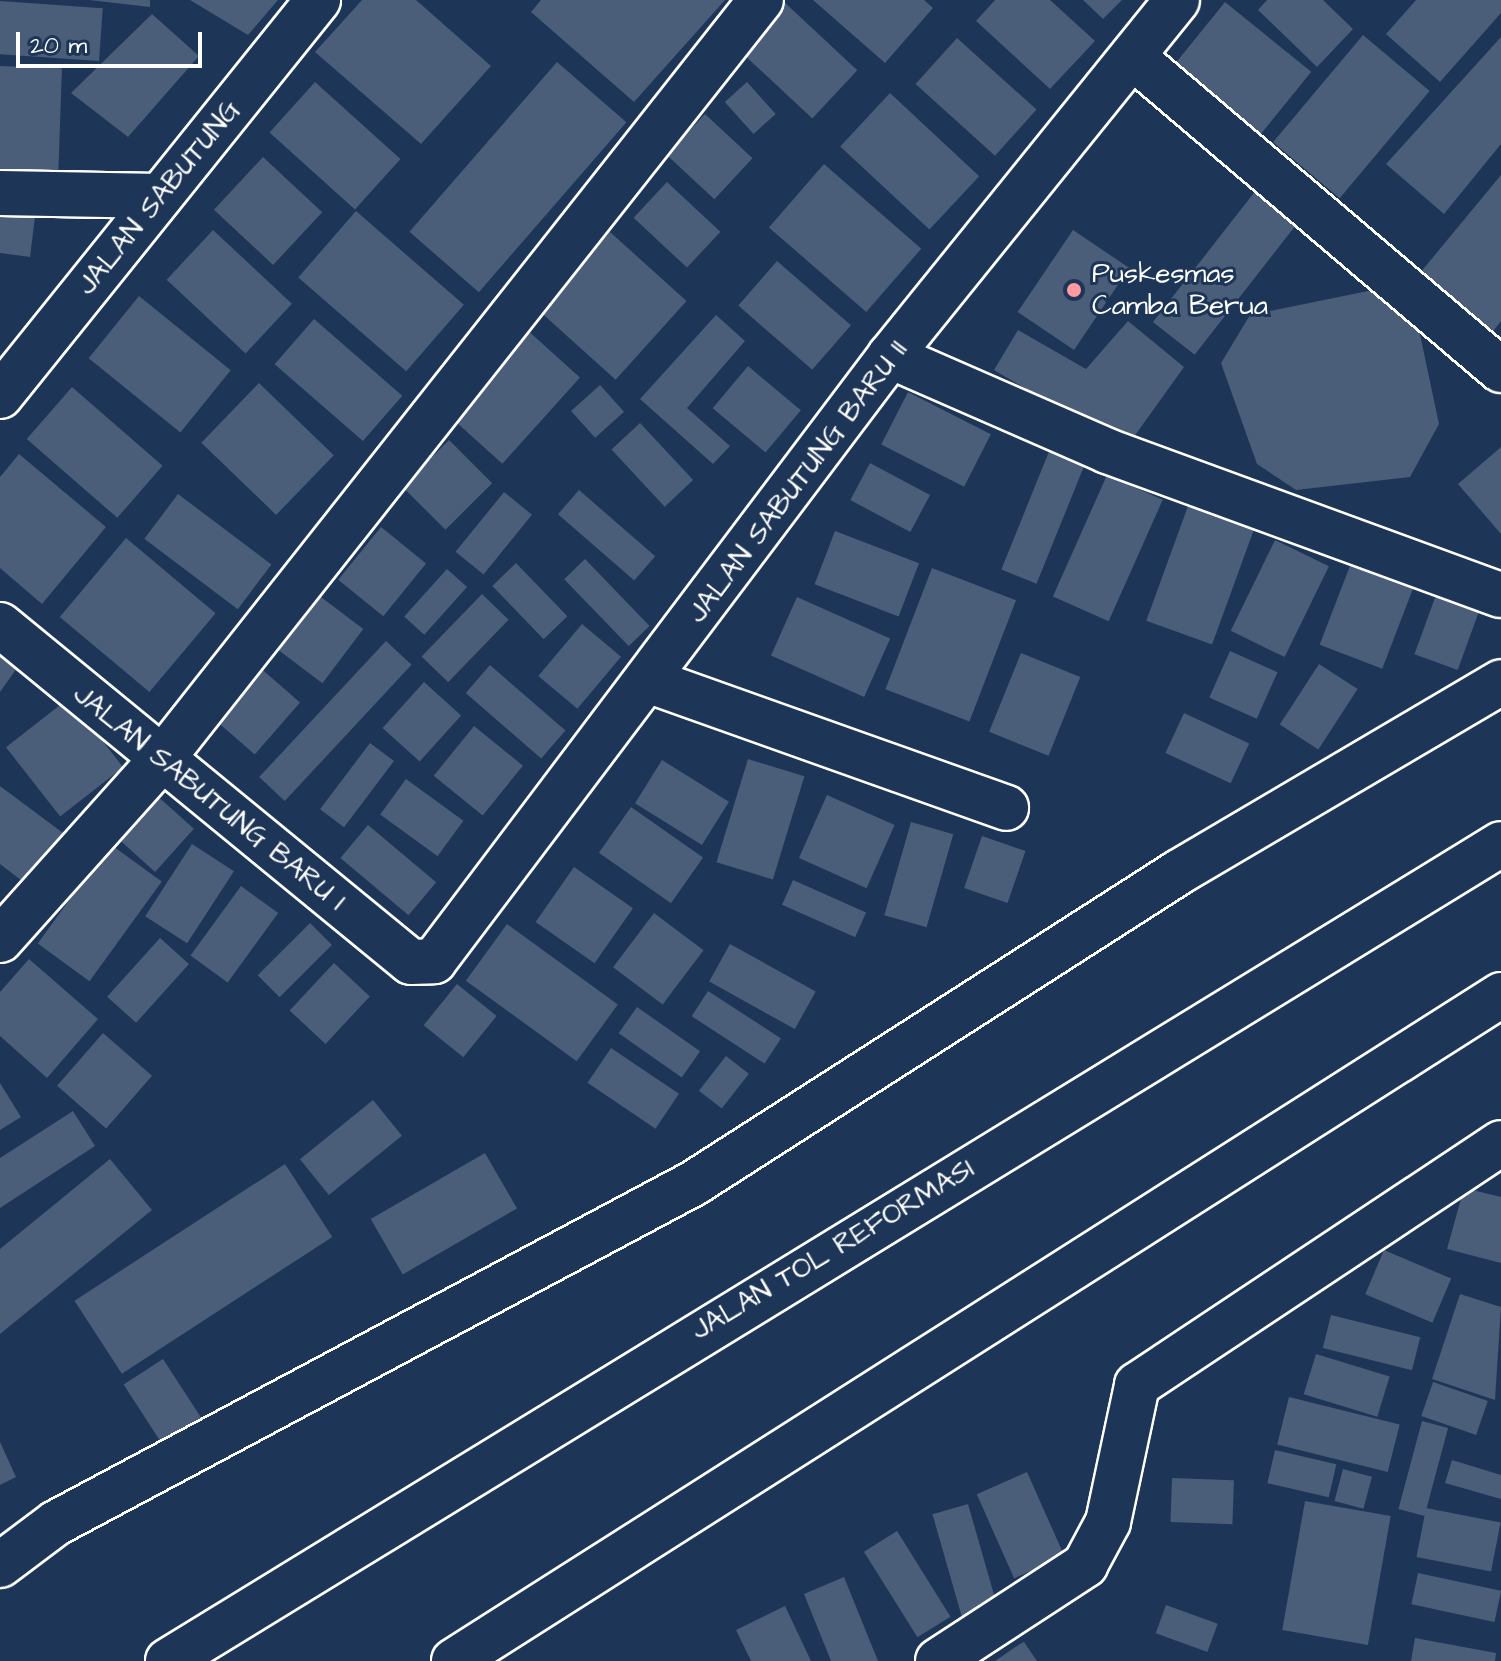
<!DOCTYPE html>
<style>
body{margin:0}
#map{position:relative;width:1501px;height:1661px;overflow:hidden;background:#1d3557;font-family:"Architects Daughter",sans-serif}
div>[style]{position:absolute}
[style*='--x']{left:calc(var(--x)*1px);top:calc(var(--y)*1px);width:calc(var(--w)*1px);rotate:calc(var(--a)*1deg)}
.building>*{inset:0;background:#4a5d79;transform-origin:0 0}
.roads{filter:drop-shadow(2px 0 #fff) drop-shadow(-2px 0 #fff) drop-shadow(0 2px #fff) drop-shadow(0 -2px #fff)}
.minor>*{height:44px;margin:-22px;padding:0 22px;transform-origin:22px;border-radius:22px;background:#1d3557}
.motorway>*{height:44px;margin:-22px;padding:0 22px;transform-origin:22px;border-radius:22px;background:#1d3557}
.dots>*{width:22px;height:22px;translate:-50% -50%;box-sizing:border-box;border:4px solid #1d3557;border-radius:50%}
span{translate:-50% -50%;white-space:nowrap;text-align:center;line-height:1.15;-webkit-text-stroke:6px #1d3557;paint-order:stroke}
.street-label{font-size:28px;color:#fff}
.poi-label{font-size:28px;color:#fff}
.left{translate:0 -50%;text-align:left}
.scale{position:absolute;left:16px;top:32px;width:186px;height:36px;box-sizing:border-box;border:4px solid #fff;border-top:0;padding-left:10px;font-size:24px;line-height:28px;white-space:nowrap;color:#fff;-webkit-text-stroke:6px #1d3557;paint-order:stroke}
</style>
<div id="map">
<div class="building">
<div style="clip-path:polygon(89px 0,150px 0,150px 7px)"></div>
<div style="clip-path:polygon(190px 0,278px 0,248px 35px)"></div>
<div style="clip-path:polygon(362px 0,416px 0,491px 66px,421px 144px,315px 52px)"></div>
<div style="clip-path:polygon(541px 0,725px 0,634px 102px,531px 12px)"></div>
<div style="left:782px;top:0;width:103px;height:66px;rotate:43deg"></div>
<div style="clip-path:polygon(813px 0,924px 0,933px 8px,885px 63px)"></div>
<div style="clip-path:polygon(995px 0,1050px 0,1095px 41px,1050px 89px,976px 21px)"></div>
<div style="clip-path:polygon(1083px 0,1122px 0,1103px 19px)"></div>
<div style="clip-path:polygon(1267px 0,1323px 0,1353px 29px,1317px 67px,1258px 10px)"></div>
<div style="clip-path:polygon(1416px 0,1501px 0,1501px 13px,1440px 82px,1386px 34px)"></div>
<div style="left:0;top:1px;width:103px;height:53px;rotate:4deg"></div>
<div style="left:1225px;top:2px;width:111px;height:88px;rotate:39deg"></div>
<div style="clip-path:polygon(152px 14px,199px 56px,128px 137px,71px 93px)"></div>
<div style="left:1363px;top:35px;width:87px;height:140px;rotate:40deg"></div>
<div style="clip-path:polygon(1501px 37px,1501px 144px,1444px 214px,1386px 164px)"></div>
<div style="left:957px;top:38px;width:107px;height:62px;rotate:42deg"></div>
<div style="left:557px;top:62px;width:92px;height:225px;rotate:41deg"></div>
<div style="left:0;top:66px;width:62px;height:115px;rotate:2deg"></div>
<div style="left:315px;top:82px;width:115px;height:68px;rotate:42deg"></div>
<div style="left:747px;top:82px;width:43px;height:30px;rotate:48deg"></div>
<div style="left:890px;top:93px;width:122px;height:73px;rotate:43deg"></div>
<div style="left:705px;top:114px;width:65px;height:56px;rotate:43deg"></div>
<div style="left:263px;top:157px;width:81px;height:72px;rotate:43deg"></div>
<div style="left:824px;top:164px;width:129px;height:84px;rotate:41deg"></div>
<div style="clip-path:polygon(1501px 175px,1501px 321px,1485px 342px,1415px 279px)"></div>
<div style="left:667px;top:182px;width:73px;height:49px;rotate:43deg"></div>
<div style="left:1260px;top:185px;width:53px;height:174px;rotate:38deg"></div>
<div style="left:356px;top:211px;width:143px;height:88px;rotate:41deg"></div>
<div style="clip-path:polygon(0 213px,35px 217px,30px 257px,0 253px)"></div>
<div style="left:213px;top:230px;width:108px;height:68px;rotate:43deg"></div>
<div style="left:1073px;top:230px;width:68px;height:99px;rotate:34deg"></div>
<div style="left:610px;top:232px;width:103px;height:106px;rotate:42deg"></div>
<div style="left:777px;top:261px;width:98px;height:59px;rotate:41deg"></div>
<div style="clip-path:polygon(1373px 290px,1418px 325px,1439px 424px,1410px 477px,1296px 490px,1257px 464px,1221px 363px,1250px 315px)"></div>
<div style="left:139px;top:296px;width:118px;height:80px;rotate:39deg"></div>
<div style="clip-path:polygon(716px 315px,745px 341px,687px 408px,730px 446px,713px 464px,640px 399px)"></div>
<div style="left:314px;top:319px;width:117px;height:60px;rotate:41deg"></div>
<div style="clip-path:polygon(1128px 321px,1184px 367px,1126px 448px,994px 370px,1018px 330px,1086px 369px)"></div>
<div style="left:525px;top:328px;width:74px;height:116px;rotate:42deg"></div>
<div style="left:748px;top:366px;width:69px;height:55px;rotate:40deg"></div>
<div style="left:259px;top:383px;width:104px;height:83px;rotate:44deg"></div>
<div style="left:600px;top:385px;width:36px;height:39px;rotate:48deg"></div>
<div style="left:72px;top:387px;width:120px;height:69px;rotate:41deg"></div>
<div style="left:908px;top:392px;width:93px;height:59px;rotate:27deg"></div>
<div style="left:640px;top:423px;width:78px;height:39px;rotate:47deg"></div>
<div style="left:449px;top:440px;width:61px;height:66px;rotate:45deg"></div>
<div style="clip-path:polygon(1501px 447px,1501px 534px,1458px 484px)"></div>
<div style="left:1050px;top:449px;width:38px;height:130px;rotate:22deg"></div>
<div style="clip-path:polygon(19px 454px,106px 527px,42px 604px,0 568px,0 477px)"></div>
<div style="left:870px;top:463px;width:68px;height:42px;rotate:28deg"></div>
<div style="left:1107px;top:475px;width:61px;height:133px;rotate:24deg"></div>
<div style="left:579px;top:490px;width:101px;height:32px;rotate:41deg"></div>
<div style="left:504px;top:492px;width:36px;height:77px;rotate:39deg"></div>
<div style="left:178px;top:494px;width:117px;height:56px;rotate:37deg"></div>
<div style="left:1188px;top:506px;width:70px;height:122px;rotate:20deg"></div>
<div style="left:381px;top:527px;width:58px;height:68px;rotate:39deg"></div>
<div style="left:835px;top:531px;width:90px;height:57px;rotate:21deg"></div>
<div style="left:126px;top:538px;width:117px;height:103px;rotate:40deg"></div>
<div style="left:1275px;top:540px;width:60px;height:101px;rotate:26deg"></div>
<div style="left:1353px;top:558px;width:67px;height:93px;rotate:21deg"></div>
<div style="left:585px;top:559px;width:93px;height:29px;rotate:46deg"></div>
<div style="left:516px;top:563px;width:74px;height:33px;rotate:46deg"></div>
<div style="left:932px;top:568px;width:90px;height:130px;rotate:21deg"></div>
<div style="left:447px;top:569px;width:27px;height:64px;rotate:42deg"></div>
<div style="left:313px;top:591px;width:63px;height:68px;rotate:37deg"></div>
<div style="left:482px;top:594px;width:37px;height:87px;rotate:44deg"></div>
<div style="left:1436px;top:595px;width:46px;height:63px;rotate:20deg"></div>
<div style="left:797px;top:597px;width:102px;height:64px;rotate:24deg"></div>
<div style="left:582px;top:624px;width:51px;height:68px;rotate:40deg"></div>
<div style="left:386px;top:641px;width:35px;height:186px;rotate:43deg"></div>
<div style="left:1230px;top:651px;width:52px;height:51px;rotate:24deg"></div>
<div style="clip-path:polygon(0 652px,19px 665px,0 692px)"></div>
<div style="left:1021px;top:653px;width:64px;height:85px;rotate:22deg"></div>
<div style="left:1319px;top:664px;width:46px;height:72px;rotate:33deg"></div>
<div style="left:257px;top:665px;width:57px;height:69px;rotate:41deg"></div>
<div style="left:490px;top:665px;width:100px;height:37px;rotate:41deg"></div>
<div style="left:424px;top:682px;width:50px;height:62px;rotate:42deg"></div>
<div style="left:69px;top:698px;width:88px;height:80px;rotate:52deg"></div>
<div style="left:1184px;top:713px;width:72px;height:44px;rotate:25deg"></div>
<div style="left:474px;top:726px;width:63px;height:64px;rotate:39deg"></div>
<div style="left:370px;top:743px;width:30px;height:83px;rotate:37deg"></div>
<div style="left:748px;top:759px;width:59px;height:108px;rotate:17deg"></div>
<div style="left:662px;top:760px;width:79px;height:51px;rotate:32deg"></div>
<div style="left:406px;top:779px;width:71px;height:44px;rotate:36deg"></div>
<div style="clip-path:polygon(0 786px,63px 833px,26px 884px,0 864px)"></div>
<div style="left:153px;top:792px;width:55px;height:58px;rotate:42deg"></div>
<div style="left:827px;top:795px;width:74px;height:69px;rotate:24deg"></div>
<div style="left:631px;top:807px;width:88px;height:56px;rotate:35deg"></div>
<div style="left:911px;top:822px;width:44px;height:97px;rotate:16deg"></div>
<div style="left:368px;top:825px;width:89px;height:43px;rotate:40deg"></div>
<div style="left:982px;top:836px;width:46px;height:55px;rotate:19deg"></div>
<div style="left:110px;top:844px;width:64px;height:123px;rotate:36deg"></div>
<div style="left:192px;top:844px;width:50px;height:86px;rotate:33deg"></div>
<div style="left:574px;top:867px;width:72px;height:67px;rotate:35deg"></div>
<div style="left:793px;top:880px;width:80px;height:27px;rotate:24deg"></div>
<div style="left:241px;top:886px;width:46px;height:86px;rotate:36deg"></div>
<div style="left:654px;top:913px;width:62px;height:68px;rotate:37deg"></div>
<div style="left:310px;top:923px;width:31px;height:74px;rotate:45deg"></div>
<div style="left:507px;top:924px;width:137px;height:70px;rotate:36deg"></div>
<div style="left:160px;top:938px;width:39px;height:79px;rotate:42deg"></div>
<div style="left:730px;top:944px;width:98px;height:43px;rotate:29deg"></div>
<div style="clip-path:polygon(29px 959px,98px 1019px,47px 1078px,0 1036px,0 992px)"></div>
<div style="left:334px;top:963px;width:49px;height:65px;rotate:43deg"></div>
<div style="left:457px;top:984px;width:51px;height:53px;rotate:39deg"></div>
<div style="left:708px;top:991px;width:87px;height:30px;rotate:33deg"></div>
<div style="left:637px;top:1007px;width:77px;height:32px;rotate:35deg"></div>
<div style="left:103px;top:1033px;width:65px;height:70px;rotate:41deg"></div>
<div style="left:611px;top:1048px;width:82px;height:42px;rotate:34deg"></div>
<div style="left:726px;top:1056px;width:29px;height:44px;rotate:38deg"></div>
<div style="clip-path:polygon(0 1083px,21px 1117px,0 1130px)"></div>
<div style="left:373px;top:1100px;width:46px;height:94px;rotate:51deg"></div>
<div style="clip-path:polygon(73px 1111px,95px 1146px,0 1208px,0 1158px)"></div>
<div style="left:485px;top:1153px;width:64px;height:132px;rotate:60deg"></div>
<div style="clip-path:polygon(110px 1159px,152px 1210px,0 1334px,0 1249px)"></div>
<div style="left:285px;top:1164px;width:87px;height:251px;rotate:57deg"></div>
<div style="clip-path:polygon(1464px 1188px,1501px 1197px,1501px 1263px,1447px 1249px)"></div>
<div style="left:1384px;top:1250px;width:73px;height:48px;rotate:23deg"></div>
<div style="clip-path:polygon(1460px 1294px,1501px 1307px,1495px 1400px,1432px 1379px)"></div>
<div style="left:1331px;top:1315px;width:92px;height:34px;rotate:14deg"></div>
<div style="left:1316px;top:1354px;width:77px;height:42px;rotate:17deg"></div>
<div style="left:163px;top:1359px;width:74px;height:47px;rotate:57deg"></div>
<div style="left:1433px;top:1382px;width:58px;height:36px;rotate:19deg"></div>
<div style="left:1289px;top:1397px;width:114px;height:49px;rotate:14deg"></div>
<div style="left:1422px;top:1421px;width:27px;height:91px;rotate:15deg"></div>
<div style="clip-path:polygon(0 1442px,16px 1477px,0 1485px)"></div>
<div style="left:1275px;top:1450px;width:63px;height:34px;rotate:13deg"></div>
<div style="clip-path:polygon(1452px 1460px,1501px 1475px,1501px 1499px,1445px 1483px)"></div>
<div style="left:1343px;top:1469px;width:30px;height:33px;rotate:15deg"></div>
<div style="left:1027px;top:1472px;width:92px;height:55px;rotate:66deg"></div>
<div style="left:1172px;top:1478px;width:62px;height:44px;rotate:2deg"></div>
<div style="left:1305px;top:1501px;width:87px;height:131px;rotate:10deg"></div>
<div style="left:968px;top:1504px;width:117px;height:37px;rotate:74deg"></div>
<div style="left:1426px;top:1508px;width:76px;height:50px;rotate:11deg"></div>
<div style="left:897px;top:1531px;width:101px;height:39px;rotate:58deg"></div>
<div style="left:1418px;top:1573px;width:85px;height:32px;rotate:12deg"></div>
<div style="clip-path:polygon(844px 1577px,878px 1661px,831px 1661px,804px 1594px)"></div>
<div style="left:1166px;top:1605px;width:55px;height:30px;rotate:20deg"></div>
<div style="clip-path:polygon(785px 1606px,811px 1661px,751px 1661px,736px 1630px)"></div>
<div style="clip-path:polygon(1415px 1638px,1496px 1653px,1495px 1661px,1411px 1661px)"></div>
<div style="clip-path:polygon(1024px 1642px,1037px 1661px,995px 1661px,1020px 1644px)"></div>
</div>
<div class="roads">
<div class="minor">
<div style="--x:1133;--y:57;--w:483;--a:40.4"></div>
<div style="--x:0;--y:193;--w:160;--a:1.1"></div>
<div style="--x:890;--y:356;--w:237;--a:23.6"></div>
<div style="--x:1107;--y:451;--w:419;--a:20.1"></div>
<div style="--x:0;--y:396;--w:508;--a:-51.23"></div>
<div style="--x:0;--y:625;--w:531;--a:39.35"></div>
<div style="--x:411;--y:962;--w:23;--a:-2"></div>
<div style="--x:434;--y:961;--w:758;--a:-52.99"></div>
<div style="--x:890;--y:356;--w:457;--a:-51.1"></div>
<div style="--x:650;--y:681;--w:378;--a:19.6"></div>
<div style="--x:0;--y:940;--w:241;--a:-48.2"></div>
<div style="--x:161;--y:760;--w:968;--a:-51.71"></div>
<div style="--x:0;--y:1565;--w:70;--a:-36.9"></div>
<div style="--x:56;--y:1523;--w:723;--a:-28.05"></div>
<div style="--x:694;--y:1183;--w:576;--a:-32.67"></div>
<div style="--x:1179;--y:872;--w:374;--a:-30.5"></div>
<div style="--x:938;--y:1661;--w:176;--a:-33.1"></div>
<div style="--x:1085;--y:1565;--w:49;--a:-61.9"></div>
<div style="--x:1108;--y:1522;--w:140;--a:-78"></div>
<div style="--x:1137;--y:1385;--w:437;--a:-33.6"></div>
</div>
<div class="motorway">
<div style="--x:168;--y:1661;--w:1563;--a:-31.5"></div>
<div style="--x:454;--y:1661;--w:1241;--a:-32.46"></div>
</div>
</div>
<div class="dots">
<div style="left:1074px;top:290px;background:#ff9aa2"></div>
</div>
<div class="street-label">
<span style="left:159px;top:198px;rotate:-51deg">JALAN SABUTUNG</span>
<span style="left:798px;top:482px;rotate:-53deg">JALAN SABUTUNG BARU II</span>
<span style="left:209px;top:798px;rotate:39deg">JALAN SABUTUNG BARU I</span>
<span style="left:833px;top:1250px;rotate:-31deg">JALAN TOL REFORMASI</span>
</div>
<div class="poi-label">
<span class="left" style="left:1092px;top:290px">Puskesmas<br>Camba Berua</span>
</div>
<div class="scale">20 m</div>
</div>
